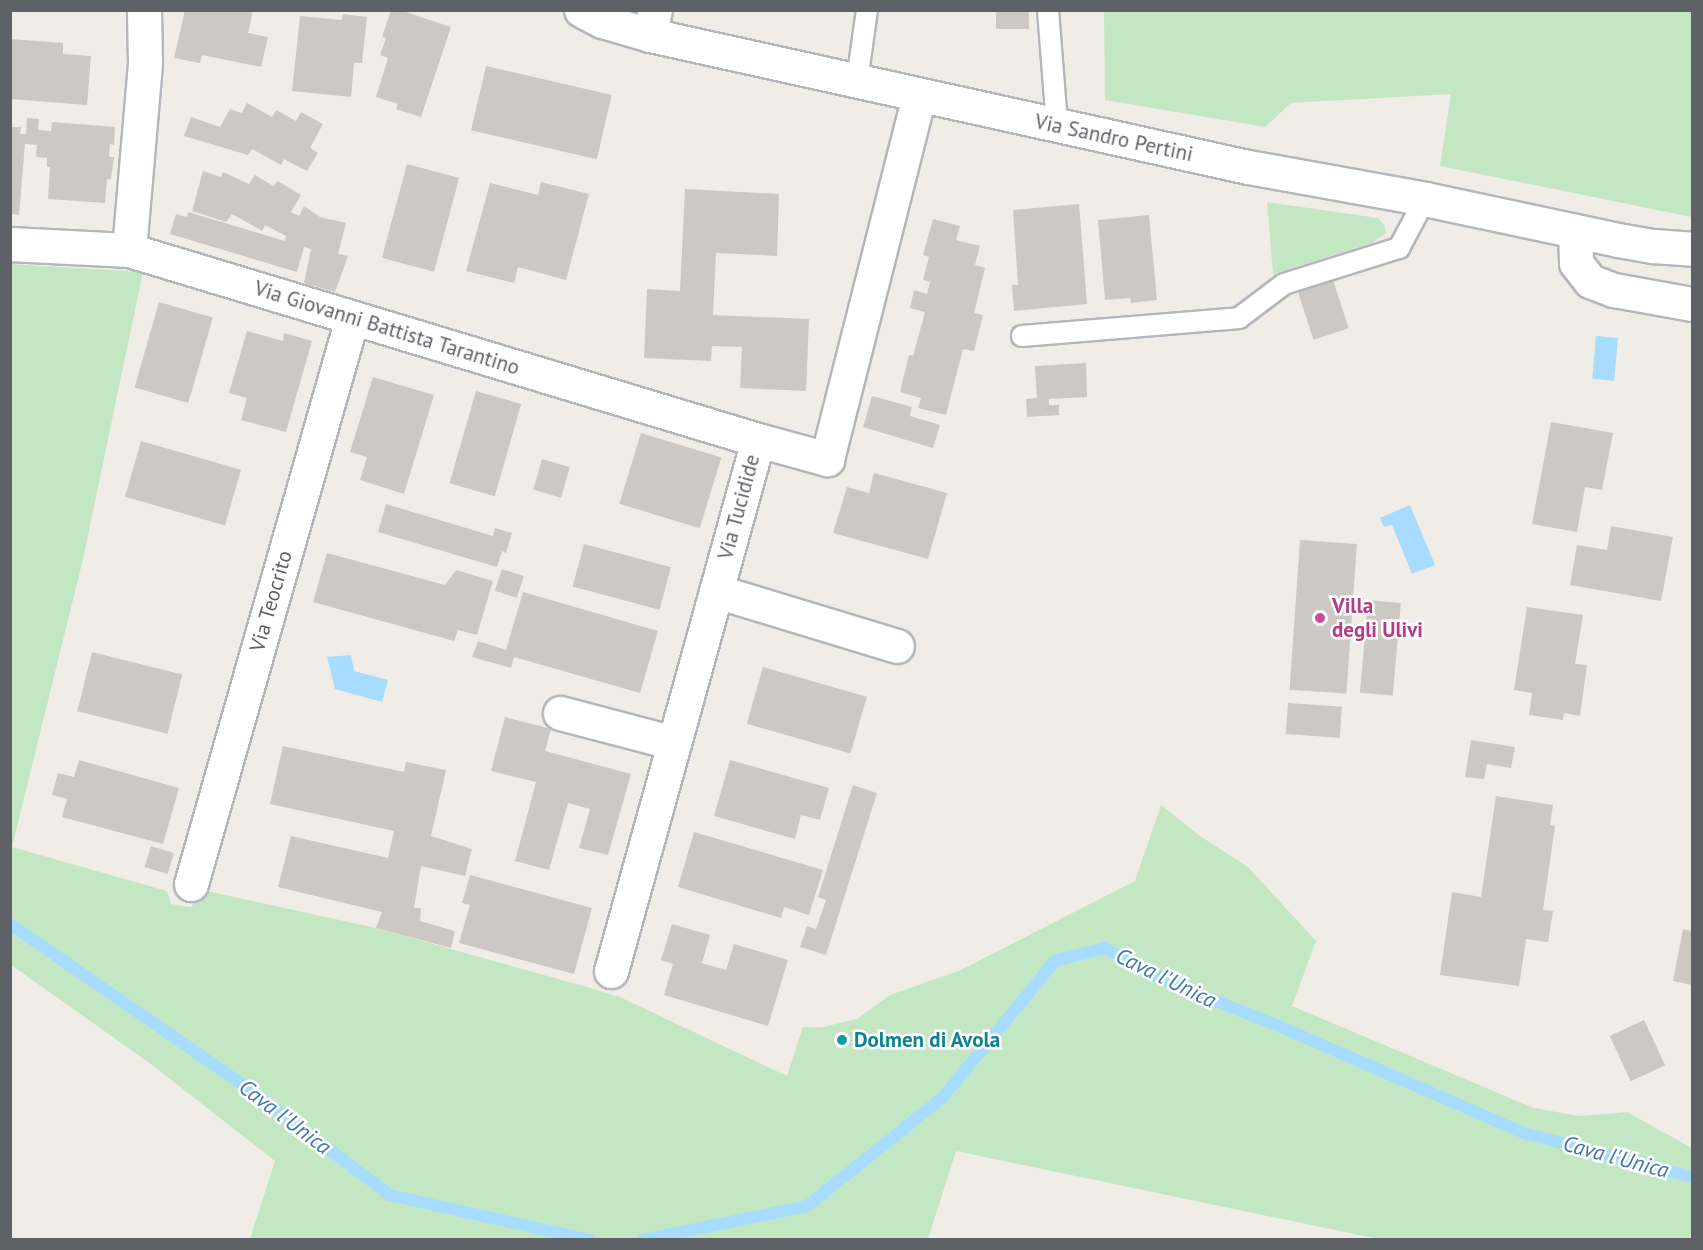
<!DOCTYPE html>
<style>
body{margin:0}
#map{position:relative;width:1703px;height:1250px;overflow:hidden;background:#f0ede6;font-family:"PT Sans",sans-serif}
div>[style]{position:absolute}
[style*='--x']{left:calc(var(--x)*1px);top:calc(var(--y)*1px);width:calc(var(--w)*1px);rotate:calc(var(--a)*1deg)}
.green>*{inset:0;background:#c4e7c3}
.water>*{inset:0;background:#a7dcff;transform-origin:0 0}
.stream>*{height:12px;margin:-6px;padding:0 6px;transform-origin:6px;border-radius:6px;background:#a7dcff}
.building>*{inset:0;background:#ccc8c3;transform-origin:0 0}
.roads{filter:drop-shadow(2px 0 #b3b7bb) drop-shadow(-2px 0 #b3b7bb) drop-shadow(0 2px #b3b7bb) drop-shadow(0 -2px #b3b7bb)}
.lane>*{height:20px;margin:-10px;padding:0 10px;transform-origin:10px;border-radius:10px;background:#fff}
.street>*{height:33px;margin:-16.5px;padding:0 16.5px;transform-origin:16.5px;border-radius:16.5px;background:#fff}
.secondary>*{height:33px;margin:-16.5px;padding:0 16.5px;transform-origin:16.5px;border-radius:16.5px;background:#fff}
.dots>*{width:16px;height:16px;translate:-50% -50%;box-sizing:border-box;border:3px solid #fff;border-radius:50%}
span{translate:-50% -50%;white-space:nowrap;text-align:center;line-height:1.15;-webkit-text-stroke:5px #fff;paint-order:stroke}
.street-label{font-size:21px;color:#5e6267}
.hotel-label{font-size:21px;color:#b23c85;font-weight:700}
.left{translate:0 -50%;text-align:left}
.culture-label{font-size:21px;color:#0d838f;font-weight:700}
.water-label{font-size:22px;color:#4077a9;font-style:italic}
.frame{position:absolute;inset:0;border:12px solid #5e6267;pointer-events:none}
</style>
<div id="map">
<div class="green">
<div style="clip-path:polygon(1104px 11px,1692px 11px,1692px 217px,1440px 166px,1451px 94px,1291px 103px,1265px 127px,1105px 100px)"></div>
<div style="clip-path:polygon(1267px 202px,1378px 218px,1385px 226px,1386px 233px,1372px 243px,1273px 274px)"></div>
<div style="clip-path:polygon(10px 264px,143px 272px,83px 559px,12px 847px,167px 891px,171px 904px,191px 907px,203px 890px,376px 928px,587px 987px,622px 998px,787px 1076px,803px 1027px,823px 1027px,857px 1019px,890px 995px,961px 970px,1135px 881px,1161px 805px,1200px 836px,1248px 867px,1316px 941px,1292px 1006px,1534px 1108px,1579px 1116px,1627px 1112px,1692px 1148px,1692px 1239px,1378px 1239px,956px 1151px,928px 1239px,250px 1239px,275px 1161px,151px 1064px,11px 965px)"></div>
</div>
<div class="water">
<div style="left:1596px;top:336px;width:22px;height:43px;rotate:5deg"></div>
<div style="clip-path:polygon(1410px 505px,1435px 565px,1412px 574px,1392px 525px,1384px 527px,1380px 518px)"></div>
<div style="clip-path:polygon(351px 655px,354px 671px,388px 680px,382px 702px,335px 689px,327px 657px)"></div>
</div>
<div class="stream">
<div style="--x:10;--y:924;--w:282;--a:34.6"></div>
<div style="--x:242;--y:1084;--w:185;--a:36.9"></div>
<div style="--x:390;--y:1195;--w:205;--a:12.7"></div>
<div style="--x:643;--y:1240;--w:167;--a:-11.7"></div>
<div style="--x:807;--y:1206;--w:173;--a:-38.7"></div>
<div style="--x:942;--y:1098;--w:178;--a:-50.5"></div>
<div style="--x:1055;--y:961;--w:51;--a:-14.9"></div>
<div style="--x:1104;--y:948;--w:78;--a:27.6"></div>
<div style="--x:1173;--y:984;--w:116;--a:21.7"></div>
<div style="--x:1281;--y:1027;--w:265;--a:23.6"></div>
<div style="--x:1524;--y:1133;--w:174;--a:14.7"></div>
</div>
<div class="building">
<div style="clip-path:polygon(185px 10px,253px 10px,248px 33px,268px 37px,261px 67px,202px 55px,200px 63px,174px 58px)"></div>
<div style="clip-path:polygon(391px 10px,400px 10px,451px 27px,421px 117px,396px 109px,398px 104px,376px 97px,388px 58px,380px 55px,386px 38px,382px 37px)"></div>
<div style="left:996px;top:10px;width:33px;height:19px"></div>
<div style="clip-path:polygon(343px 14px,367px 17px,362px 63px,354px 63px,351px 97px,292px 91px,300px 16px,342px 20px)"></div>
<div style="clip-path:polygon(10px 39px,63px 43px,63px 54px,91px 56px,87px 105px,10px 99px)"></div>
<div style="left:486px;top:66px;width:129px;height:66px;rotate:13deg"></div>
<div style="clip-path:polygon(247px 103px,272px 117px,276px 110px,296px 121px,301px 112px,323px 124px,310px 148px,318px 153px,307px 171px,284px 159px,281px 165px,252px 149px,248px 155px,184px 136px,191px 117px,220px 127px,230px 109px,242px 113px)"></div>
<div style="clip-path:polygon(27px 118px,39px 119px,38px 130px,51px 131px,52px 122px,115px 127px,114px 145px,110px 144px,109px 157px,114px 157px,111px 179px,107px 179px,105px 203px,48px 199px,50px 167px,47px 167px,47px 158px,36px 157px,37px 145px,25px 144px,19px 215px,10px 214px,10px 127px,21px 127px,20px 134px,26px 134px)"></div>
<div style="left:407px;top:164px;width:54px;height:97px;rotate:15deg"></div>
<div style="clip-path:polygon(203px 171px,221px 177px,223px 172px,249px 184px,255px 175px,273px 186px,278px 181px,301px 195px,291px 212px,299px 216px,304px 206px,320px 217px,346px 223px,338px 254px,348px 256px,335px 292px,304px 283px,311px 249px,304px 247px,297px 272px,170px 234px,176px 214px,187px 217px,188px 212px,285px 241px,286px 236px,265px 225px,262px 231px,232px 214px,226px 222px,192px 211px)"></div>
<div style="clip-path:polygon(541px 182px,589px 194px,566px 280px,518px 267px,514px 283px,466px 271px,490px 183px,538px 195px)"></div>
<div style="clip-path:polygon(685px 189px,779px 194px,777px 256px,716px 253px,713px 315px,809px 319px,806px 391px,740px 388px,742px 347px,712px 346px,711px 361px,644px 358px,647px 289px,680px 291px)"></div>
<div style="clip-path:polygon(1079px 204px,1087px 304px,1014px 311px,1012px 285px,1018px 285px,1013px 210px)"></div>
<div style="clip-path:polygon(1149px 215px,1157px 300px,1131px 303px,1130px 298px,1105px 300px,1098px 220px)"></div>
<div style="clip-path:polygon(933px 219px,960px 226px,956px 240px,980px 246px,975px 265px,985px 268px,974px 313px,983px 315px,974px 351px,963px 349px,946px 415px,918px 408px,921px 398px,900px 392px,909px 355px,913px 356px,925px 312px,910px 308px,914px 290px,927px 294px,930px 282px,923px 280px,929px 257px,923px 255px)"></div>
<div style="left:1332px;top:277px;width:54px;height:37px;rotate:72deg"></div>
<div style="left:159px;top:302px;width:56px;height:89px;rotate:16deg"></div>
<div style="clip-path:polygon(247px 331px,283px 341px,284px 333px,312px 341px,286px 432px,241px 420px,247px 398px,229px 393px)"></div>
<div style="clip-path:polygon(1086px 363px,1087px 397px,1049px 399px,1049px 405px,1059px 405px,1059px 415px,1027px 417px,1026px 399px,1037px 398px,1035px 366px)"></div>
<div style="clip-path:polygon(373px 377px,434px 395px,404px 494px,360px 480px,367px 457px,350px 452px)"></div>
<div style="left:476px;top:391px;width:47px;height:96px;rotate:16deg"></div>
<div style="clip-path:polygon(872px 396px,912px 407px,910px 416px,940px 425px,933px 448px,863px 427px)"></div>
<div style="clip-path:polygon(1551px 422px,1613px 433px,1602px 490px,1585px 487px,1577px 532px,1532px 524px)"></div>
<div style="left:641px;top:433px;width:84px;height:74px;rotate:17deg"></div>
<div style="left:141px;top:441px;width:104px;height:58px;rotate:16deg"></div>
<div style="left:542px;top:459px;width:29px;height:32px;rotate:16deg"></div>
<div style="clip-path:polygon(874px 473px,947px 493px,928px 559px,833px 533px,847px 487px,869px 493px)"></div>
<div style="clip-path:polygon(386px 504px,493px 536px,495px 528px,512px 533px,506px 553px,502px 551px,497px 567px,378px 532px)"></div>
<div style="clip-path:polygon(1611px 526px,1673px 537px,1661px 601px,1570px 585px,1577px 545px,1607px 550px)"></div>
<div style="left:1300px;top:540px;width:57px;height:150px;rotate:4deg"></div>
<div style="left:584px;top:544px;width:90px;height:44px;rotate:15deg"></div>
<div style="clip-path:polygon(327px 553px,445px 585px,456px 570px,493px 581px,477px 635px,458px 630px,454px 641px,313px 602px)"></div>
<div style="left:502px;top:569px;width:23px;height:23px;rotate:18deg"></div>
<div style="clip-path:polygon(523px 592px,658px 631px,640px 693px,514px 657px,511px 668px,472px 657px,478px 641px,506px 650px)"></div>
<div style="left:1368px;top:600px;width:33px;height:93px;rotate:5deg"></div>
<div style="clip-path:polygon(1527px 607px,1583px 615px,1575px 664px,1587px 665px,1580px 716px,1564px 713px,1563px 720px,1529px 715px,1532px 693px,1514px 690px)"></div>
<div style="left:92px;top:652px;width:93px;height:61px;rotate:14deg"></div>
<div style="left:763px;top:667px;width:108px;height:59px;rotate:16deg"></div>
<div style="left:1288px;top:703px;width:54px;height:31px;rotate:4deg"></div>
<div style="clip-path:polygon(505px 717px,551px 729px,545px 751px,631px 774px,608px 855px,579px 848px,590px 809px,568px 803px,549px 870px,515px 861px,536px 782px,491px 771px)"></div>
<div style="clip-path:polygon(1471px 740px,1515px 747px,1511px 768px,1487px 764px,1484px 779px,1465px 777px)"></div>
<div style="clip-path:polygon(283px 746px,404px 772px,406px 762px,446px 770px,431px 836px,472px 849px,465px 876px,421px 866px,414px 908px,421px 908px,420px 921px,455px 931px,451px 948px,376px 928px,382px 912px,278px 887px,291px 836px,388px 858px,394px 831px,270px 804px)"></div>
<div style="clip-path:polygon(79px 760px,179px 788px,163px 844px,62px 817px,67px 799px,52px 795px,58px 773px,74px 777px)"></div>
<div style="clip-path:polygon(730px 760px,829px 788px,820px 820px,801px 815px,795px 839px,714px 816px)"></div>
<div style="clip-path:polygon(853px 785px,877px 793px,826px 955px,800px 947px,807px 926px,816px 929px,826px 900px,818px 897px)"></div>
<div style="clip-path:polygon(1496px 796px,1553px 805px,1550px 825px,1555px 826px,1543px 910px,1553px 911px,1548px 942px,1526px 939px,1519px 986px,1440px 975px,1452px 892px,1481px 897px)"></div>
<div style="clip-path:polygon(694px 832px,823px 870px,809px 915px,784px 907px,781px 918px,678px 887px)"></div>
<div style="left:151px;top:846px;width:24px;height:22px;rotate:17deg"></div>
<div style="clip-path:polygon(470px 875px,592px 908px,574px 974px,459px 943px,470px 905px,462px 903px)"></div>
<div style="clip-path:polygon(672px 924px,710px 935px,702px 963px,726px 970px,734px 944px,788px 960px,768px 1026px,664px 995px,673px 964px,661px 960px)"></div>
<div style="clip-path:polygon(1683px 929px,1692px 931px,1692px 985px,1673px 981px)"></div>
<div style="left:1644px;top:1020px;width:50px;height:38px;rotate:65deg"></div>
</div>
<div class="roads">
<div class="lane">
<div style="--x:1048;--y:10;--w:115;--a:85.5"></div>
<div style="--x:857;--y:81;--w:72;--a:-82"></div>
<div style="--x:1022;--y:336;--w:218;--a:-4.7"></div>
<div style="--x:1239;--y:318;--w:56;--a:-37.1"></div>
<div style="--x:1284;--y:284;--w:121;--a:-17.4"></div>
<div style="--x:1399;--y:248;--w:55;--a:-62"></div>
</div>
<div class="street">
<div style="--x:650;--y:35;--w:25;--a:-79"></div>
<div style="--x:1575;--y:232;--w:31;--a:88"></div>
<div style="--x:1576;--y:263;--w:23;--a:52"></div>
<div style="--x:1590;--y:281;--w:26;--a:21"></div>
<div style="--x:1614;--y:290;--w:79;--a:10.2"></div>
<div style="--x:10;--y:244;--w:119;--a:2.9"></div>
<div style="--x:129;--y:250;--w:657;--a:16.81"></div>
<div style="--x:129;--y:250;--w:189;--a:-85.1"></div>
<div style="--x:145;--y:62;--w:52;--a:-91.1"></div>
<div style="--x:716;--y:591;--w:189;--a:16.9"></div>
<div style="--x:560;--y:713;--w:118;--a:14.7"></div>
<div style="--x:191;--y:884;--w:588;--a:-74.12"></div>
<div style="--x:611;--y:971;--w:551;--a:-74.53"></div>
<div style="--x:758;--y:440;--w:72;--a:15.4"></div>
<div style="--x:827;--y:459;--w:375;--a:-75.8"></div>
</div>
<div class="secondary">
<div style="--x:581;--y:10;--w:24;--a:28"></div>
<div style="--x:602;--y:21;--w:50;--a:16.3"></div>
<div style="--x:650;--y:35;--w:612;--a:12.45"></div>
<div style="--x:1248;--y:167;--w:180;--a:10.2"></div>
<div style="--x:1425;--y:199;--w:197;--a:12"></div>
<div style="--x:1618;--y:240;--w:36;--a:10"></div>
<div style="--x:1653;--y:246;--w:39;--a:4"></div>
</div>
</div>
<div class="dots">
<div style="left:1320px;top:618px;background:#d1479c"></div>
<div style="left:842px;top:1040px;background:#0f9aa8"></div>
</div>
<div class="street-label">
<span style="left:1114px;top:138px;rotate:12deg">Via Sandro Pertini</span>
<span style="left:387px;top:328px;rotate:17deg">Via Giovanni Battista Tarantino</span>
<span style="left:739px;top:507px;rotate:-75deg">Via Tucidide</span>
<span style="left:271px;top:601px;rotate:-74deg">Via Teocrito</span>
</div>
<div class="hotel-label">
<span class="left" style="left:1332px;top:618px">Villa<br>degli Ulivi</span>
</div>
<div class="culture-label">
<span class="left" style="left:854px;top:1040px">Dolmen di Avola</span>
</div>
<div class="water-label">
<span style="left:1166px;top:978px;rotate:26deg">Cava l'Unica</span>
<span style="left:285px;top:1117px;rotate:37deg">Cava l'Unica</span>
<span style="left:1616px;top:1157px;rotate:15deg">Cava l'Unica</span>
</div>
<div class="frame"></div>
</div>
